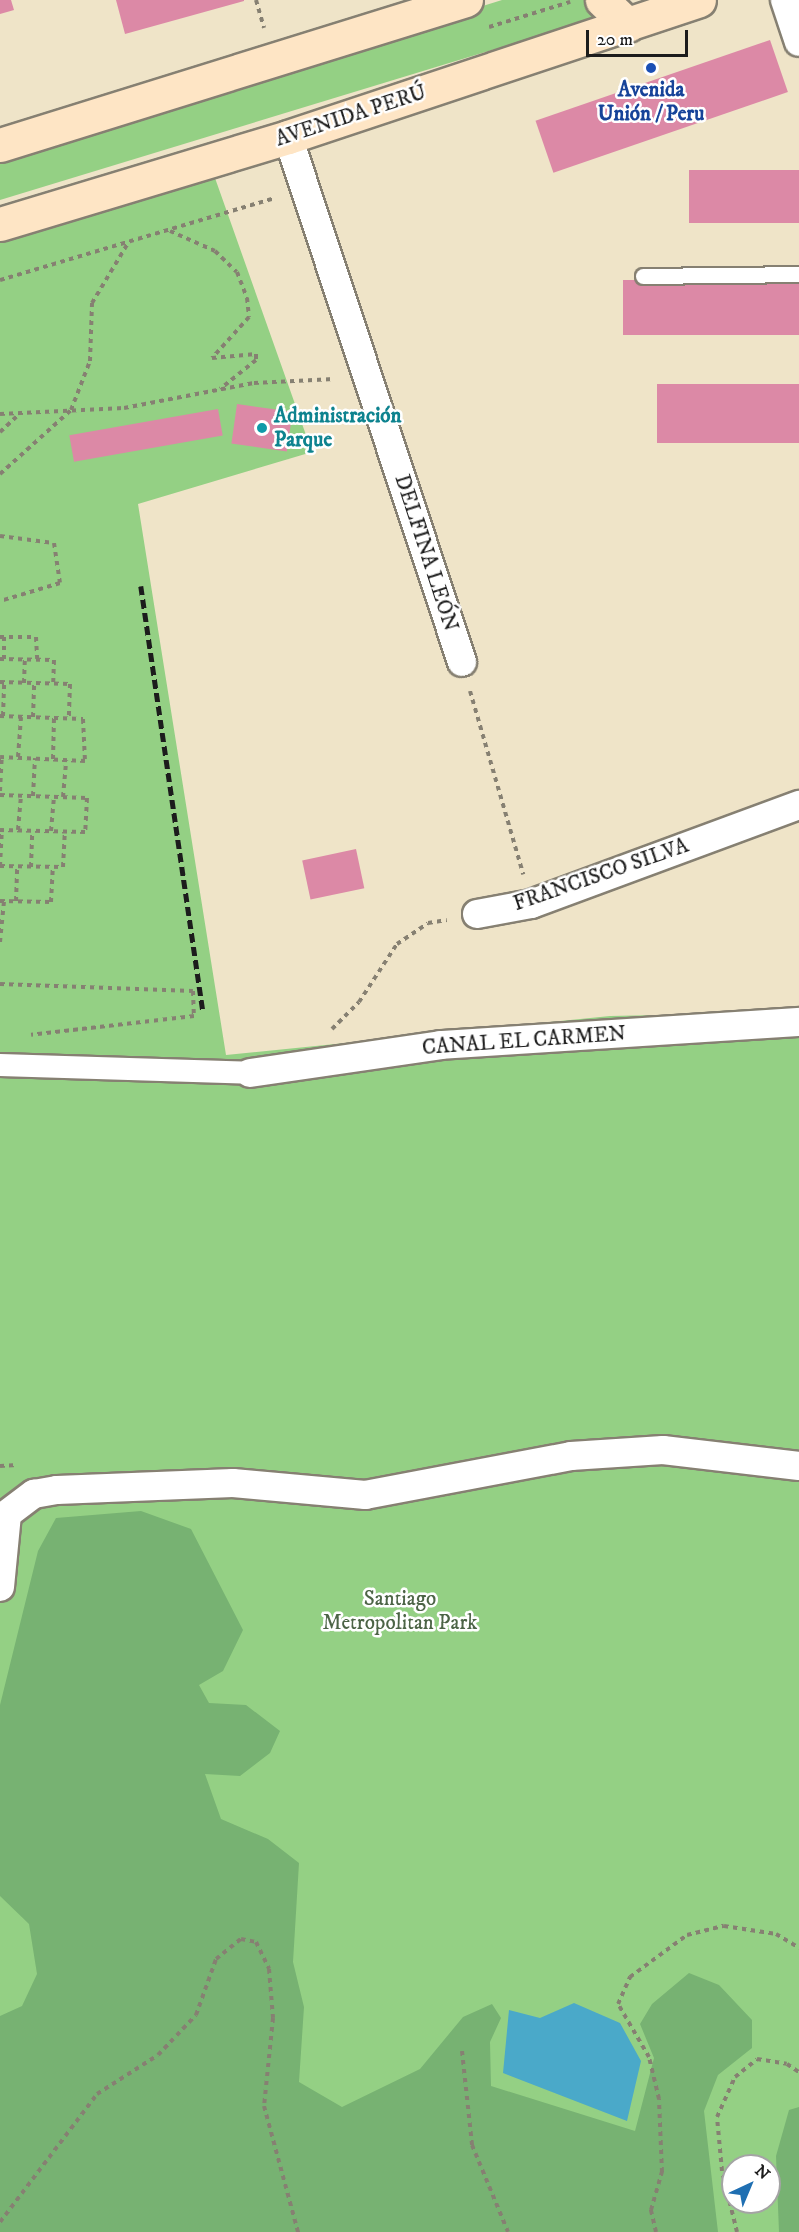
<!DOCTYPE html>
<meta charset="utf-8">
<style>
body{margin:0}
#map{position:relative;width:799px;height:2232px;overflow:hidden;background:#efe4c8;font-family:"IM FELL DW Pica",serif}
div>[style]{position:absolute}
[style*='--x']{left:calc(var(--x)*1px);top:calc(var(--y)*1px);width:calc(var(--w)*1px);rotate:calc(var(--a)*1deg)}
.green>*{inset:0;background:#94d084}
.forest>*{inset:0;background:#77b272}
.water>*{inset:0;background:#4aa9c9}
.building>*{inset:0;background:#dc89a6;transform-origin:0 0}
.path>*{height:4px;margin-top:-2px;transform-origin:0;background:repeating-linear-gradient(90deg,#868072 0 4.5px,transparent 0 9px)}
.roads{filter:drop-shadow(2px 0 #868072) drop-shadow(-2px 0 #868072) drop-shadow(0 2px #868072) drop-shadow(0 -2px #868072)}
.service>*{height:15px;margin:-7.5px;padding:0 7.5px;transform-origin:7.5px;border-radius:7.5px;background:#fff}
.pedestrian>*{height:22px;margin:-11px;padding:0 11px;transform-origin:11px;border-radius:11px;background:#fff}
.minor>*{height:28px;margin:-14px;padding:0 14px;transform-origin:14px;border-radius:14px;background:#fff}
.secondary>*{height:33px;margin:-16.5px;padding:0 16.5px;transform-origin:16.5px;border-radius:16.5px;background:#fee5c5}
.rail>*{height:4.5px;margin-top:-2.25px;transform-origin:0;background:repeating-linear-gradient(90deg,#1c1c1c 0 9px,transparent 0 13.5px)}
.dots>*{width:16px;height:16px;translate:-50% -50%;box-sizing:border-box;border:3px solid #fff;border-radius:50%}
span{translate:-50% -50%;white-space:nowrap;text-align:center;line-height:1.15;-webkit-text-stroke:5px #fff;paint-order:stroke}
.transit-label{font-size:21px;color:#164399;font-weight:700}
.street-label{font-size:21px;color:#1c1c1c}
.culture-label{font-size:21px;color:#0d838f;font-weight:700}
.left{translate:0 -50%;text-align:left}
.park-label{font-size:21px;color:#4c6446}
.north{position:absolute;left:721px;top:2154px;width:60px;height:60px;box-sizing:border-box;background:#fff;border:2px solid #a4a4a4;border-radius:50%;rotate:44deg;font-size:16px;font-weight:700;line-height:24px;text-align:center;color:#1c1c1c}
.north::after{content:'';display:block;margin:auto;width:21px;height:27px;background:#1f6fb2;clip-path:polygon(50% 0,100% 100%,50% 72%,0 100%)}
.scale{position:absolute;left:586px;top:30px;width:102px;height:27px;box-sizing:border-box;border:3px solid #1c1c1c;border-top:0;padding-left:8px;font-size:18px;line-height:21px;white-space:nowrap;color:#1c1c1c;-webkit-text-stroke:4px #fff;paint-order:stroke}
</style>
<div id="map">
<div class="green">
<div style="clip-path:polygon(502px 0,593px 0,607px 15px,0 200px,0 157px)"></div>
<div style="clip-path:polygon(evenodd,215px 178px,312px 452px,138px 504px,226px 1055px,610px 1016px,758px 1013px,799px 1006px,799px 2232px,0 2232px,0 243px,215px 178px,733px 2166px,769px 2166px,769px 2202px,733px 2202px,733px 2166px)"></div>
</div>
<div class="forest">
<div style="clip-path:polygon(141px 1511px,191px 1529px,243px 1630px,223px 1671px,199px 1685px,209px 1703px,246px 1705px,280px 1731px,270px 1753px,240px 1776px,205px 1774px,221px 1819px,268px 1839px,299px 1863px,293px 1962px,304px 2007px,299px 2082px,342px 2107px,420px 2069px,463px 2017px,492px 2004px,501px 2018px,490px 2042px,491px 2086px,635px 2131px,654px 2058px,640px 2024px,652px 2004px,689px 1973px,719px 1985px,752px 2020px,752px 2048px,718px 2075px,704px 2111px,718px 2232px,0 2232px,0 2016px,22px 2006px,37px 1974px,29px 1924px,0 1896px,0 1705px,38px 1551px,56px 1518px)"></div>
<div style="clip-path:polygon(799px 2107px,799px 2232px,779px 2232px,776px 2156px,789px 2110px)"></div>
</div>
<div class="water">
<div style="clip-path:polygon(574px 2003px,620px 2023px,641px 2061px,627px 2121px,503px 2073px,509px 2010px,540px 2018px)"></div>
</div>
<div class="building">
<div style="clip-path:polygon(0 0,11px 0,14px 10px,0 14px)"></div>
<div style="clip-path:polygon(116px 0,244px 0,244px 1px,125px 34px)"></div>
<div style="left:770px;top:40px;width:55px;height:248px;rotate:71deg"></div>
<div style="left:799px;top:170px;width:53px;height:110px;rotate:90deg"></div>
<div style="left:799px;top:280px;width:55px;height:176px;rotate:90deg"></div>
<div style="left:799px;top:384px;width:59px;height:142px;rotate:90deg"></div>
<div style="left:237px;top:404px;width:56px;height:40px;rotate:8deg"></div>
<div style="left:218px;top:409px;width:27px;height:151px;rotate:80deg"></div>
<div style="left:356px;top:849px;width:40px;height:55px;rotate:78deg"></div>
</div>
<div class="path">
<div style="--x:256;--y:0;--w:29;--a:74"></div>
<div style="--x:489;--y:27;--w:85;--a:-17.2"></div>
<div style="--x:170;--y:231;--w:49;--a:24"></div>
<div style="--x:215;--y:251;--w:30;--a:44"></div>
<div style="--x:237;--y:272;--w:28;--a:69"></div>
<div style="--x:247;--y:298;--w:19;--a:84"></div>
<div style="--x:249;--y:317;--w:55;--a:132.1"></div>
<div style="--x:212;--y:358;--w:44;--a:-5.2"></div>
<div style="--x:256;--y:354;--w:6;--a:90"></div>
<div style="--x:256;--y:360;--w:46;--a:141.1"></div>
<div style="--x:0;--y:280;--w:287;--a:-16.6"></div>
<div style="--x:0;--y:414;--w:124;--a:-2.8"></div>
<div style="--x:124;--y:408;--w:132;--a:-10.9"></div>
<div style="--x:254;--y:383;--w:80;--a:-2.9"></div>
<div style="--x:0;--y:432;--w:26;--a:-43"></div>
<div style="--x:0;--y:474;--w:96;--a:-42"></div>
<div style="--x:71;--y:410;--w:53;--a:-68.8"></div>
<div style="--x:90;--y:361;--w:58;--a:-88"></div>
<div style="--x:92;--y:303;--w:70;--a:-59"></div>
<div style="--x:0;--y:536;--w:54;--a:7.4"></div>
<div style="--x:54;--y:543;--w:40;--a:81.5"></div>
<div style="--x:60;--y:583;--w:63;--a:163.3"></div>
<div style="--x:0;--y:637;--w:36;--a:0"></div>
<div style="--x:36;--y:637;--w:22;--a:87"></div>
<div style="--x:0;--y:659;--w:54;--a:1.1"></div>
<div style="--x:54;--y:660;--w:24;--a:92"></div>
<div style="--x:4;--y:659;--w:22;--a:-90"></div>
<div style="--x:0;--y:682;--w:70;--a:1.6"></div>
<div style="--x:70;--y:684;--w:34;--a:92"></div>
<div style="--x:24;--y:683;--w:24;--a:-88"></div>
<div style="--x:470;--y:691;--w:191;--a:73.8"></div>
<div style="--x:0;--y:716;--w:83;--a:2.1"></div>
<div style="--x:83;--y:719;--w:42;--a:87.3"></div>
<div style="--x:85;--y:761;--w:85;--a:-177.3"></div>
<div style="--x:3;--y:716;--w:33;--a:-88"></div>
<div style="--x:33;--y:717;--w:34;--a:-88"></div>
<div style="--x:18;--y:757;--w:40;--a:-85.7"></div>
<div style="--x:53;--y:759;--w:41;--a:-88.6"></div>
<div style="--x:0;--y:791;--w:34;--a:-87"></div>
<div style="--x:0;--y:795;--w:87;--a:2"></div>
<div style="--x:87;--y:798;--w:34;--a:93"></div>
<div style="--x:85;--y:832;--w:85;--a:-178.7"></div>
<div style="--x:33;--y:796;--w:38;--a:-87"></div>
<div style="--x:63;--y:797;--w:37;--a:-85"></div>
<div style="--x:18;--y:830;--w:35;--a:-85"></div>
<div style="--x:51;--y:831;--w:34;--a:-85"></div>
<div style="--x:0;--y:866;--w:63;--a:0.9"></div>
<div style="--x:63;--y:867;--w:35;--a:-87"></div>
<div style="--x:0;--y:866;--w:36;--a:-87"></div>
<div style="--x:31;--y:867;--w:36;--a:-88"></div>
<div style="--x:0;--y:901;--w:51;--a:1.1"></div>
<div style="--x:51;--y:902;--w:35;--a:-87"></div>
<div style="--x:16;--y:901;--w:34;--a:-88"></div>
<div style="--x:0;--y:942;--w:41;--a:-84.4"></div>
<div style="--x:0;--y:984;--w:193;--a:2.1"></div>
<div style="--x:193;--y:991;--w:25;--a:88"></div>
<div style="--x:194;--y:1016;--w:164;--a:173.4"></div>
<div style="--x:332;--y:1029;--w:38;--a:-45"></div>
<div style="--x:359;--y:1002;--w:69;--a:-56.8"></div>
<div style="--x:397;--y:944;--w:37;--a:-34"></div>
<div style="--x:428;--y:923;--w:19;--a:-9"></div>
<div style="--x:0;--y:1466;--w:17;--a:-3"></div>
<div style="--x:462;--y:2051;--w:95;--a:83.9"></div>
<div style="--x:472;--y:2145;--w:94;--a:67.5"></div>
<div style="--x:0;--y:2222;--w:161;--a:-52.8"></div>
<div style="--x:97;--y:2094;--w:72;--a:-32.6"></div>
<div style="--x:158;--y:2055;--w:55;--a:-46.5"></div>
<div style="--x:196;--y:2015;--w:59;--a:-70.3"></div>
<div style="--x:216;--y:1959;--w:32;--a:-39"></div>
<div style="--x:241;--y:1939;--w:15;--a:11"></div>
<div style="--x:256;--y:1942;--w:30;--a:64"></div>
<div style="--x:269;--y:1969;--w:49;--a:85.3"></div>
<div style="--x:273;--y:2018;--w:88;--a:95.8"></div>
<div style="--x:264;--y:2106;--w:131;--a:74.9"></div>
<div style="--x:656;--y:2232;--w:23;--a:-103"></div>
<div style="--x:651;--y:2210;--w:40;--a:-74"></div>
<div style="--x:662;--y:2172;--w:73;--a:-92.4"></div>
<div style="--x:659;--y:2099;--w:43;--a:-103.4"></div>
<div style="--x:649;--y:2057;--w:61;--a:-120.3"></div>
<div style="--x:618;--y:2004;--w:30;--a:-66"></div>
<div style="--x:630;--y:1977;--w:71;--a:-36.4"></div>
<div style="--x:687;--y:1935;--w:38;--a:-14"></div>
<div style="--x:724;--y:1926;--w:53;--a:8.7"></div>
<div style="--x:776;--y:1934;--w:27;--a:31"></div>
<div style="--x:737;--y:2232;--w:63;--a:-103.8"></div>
<div style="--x:722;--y:2171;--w:54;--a:-95.3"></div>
<div style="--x:717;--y:2117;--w:44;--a:-65.8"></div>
<div style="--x:735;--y:2077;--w:28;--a:-39"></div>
<div style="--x:757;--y:2059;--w:30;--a:9"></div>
<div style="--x:787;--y:2064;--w:14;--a:34"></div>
</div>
<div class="roads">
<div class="service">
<div style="--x:643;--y:276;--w:156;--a:-0.7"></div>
</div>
<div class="pedestrian">
<div style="--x:0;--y:1065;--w:250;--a:1.8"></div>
</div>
<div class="minor">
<div style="--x:785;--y:0;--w:44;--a:71.6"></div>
<div style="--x:288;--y:137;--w:553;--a:71.66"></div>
<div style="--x:477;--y:914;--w:55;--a:-10.5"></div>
<div style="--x:531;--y:904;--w:286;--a:-20.3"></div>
<div style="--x:250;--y:1073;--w:193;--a:-8.3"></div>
<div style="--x:441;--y:1045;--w:359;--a:-3.7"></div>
<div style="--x:0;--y:1587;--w:73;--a:-84.5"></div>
<div style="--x:7;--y:1514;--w:34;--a:-37"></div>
<div style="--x:34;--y:1494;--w:23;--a:-10"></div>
<div style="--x:57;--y:1490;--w:176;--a:-2.3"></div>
<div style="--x:233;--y:1483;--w:133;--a:5.2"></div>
<div style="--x:365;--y:1495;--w:210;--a:-10.7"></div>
<div style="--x:571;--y:1456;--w:92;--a:-3.7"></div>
<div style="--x:663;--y:1450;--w:137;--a:6.7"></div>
</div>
<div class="secondary">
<div style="--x:602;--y:0;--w:36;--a:44"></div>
<div style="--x:0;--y:145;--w:488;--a:-17.3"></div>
<div style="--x:0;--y:224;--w:301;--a:-16.8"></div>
<div style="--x:288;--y:137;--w:433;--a:-18.4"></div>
</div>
</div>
<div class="rail">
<div style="--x:141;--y:586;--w:428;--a:81.7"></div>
</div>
<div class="dots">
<div style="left:651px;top:68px;background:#1a4fb4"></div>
<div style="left:262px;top:428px;background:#0f9aa8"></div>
</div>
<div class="transit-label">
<span style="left:651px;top:102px">Avenida<br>Unión / Peru</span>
</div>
<div class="street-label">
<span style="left:351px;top:116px;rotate:-18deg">AVENIDA PERÚ</span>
<span style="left:426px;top:553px;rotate:72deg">DELFINA LEÓN</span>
<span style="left:601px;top:875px;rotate:-19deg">FRANCISCO SILVA</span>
<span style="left:524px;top:1041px;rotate:-4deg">CANAL EL CARMEN</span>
</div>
<div class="culture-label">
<span class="left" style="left:274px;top:428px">Administración<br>Parque</span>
</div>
<div class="park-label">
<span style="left:400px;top:1611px">Santiago<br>Metropolitan Park</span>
</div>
<div class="north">N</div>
<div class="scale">20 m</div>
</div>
